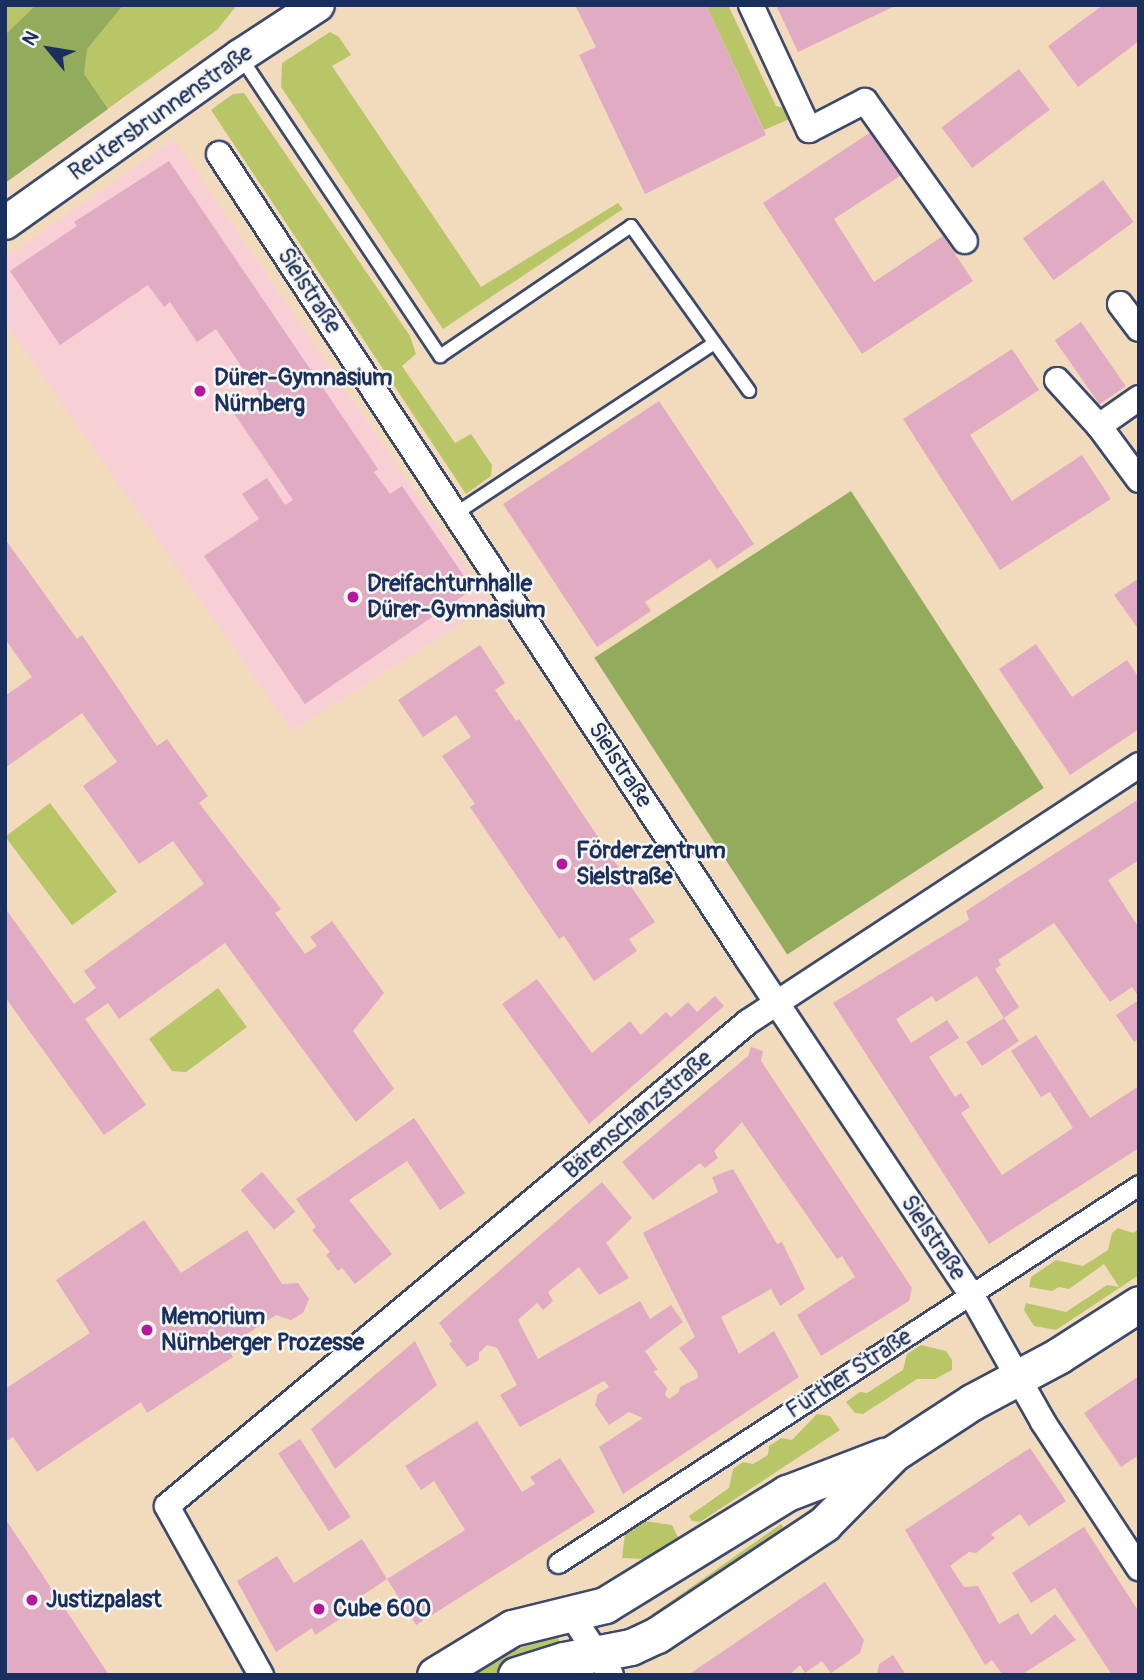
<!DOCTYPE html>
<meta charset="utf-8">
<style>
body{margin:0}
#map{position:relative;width:1144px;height:1680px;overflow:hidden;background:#f2dbbd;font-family:Pangolin,sans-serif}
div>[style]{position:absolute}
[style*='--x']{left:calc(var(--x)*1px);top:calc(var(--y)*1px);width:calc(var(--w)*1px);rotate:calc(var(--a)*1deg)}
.built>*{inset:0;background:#f7cfd4}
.green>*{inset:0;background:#b8c668;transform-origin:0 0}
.forest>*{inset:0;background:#92ab5c;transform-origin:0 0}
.building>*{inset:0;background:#e0abc3;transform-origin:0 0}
.roads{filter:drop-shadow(2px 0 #3b496c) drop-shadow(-2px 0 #3b496c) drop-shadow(0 2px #3b496c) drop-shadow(0 -2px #3b496c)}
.service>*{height:12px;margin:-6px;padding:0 6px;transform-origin:6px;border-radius:6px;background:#fff}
.pedestrian>*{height:19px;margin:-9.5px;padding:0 9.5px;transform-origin:9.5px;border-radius:9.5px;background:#fff}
.minor>*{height:24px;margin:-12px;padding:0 12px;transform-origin:12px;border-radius:12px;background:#fff}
.tertiary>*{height:32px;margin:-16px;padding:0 16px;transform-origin:16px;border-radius:16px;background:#fff}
.secondary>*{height:35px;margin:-17.5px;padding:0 17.5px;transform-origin:17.5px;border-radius:17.5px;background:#fff}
.dots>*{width:19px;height:19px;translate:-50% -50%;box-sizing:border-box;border:4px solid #f6f6f2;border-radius:50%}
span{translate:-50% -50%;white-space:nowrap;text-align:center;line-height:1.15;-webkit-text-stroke:5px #f6f6f2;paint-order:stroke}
.street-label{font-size:23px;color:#1b2f5e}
.poi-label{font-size:23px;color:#1b2f5e;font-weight:700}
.left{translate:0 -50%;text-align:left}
.frame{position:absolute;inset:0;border:7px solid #1b2f5e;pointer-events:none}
.north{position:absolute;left:14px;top:14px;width:70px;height:70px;-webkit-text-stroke:5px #f6f6f2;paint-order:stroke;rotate:300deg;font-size:19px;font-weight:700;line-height:28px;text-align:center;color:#1b2f5e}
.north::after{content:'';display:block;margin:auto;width:24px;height:32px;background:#1b2f5e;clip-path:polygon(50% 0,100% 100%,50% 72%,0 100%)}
</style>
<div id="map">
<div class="built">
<div style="clip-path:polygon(174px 139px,492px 604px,292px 731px,5px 323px,5px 258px)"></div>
</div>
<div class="green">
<div style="clip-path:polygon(5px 5px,237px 5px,217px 30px,5px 183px)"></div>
<div style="clip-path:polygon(706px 5px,728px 5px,776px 106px,789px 109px,792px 118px,764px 130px)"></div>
<div style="clip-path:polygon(330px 32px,339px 37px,351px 55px,332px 66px,481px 287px,618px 203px,623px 209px,443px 329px,281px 87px,282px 63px)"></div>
<div style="clip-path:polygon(244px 93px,410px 336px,416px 354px,402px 366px,455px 443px,471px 434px,492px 465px,491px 476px,466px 494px,211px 110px,233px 94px)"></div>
<div style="left:50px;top:803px;width:111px;height:56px;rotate:53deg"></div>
<div style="clip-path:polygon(218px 988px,247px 1027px,186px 1072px,172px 1071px,149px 1039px)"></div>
<div style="clip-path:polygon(1118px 1228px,1133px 1233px,1139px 1229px,1139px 1275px,1056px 1330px,1034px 1326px,1024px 1310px,1026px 1303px,1066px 1312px,1107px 1285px,1119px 1287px,1104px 1264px,1069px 1289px,1059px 1287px,1052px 1291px,1029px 1287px,1031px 1277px,1056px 1260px,1083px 1266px,1108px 1250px,1112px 1233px)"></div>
<div style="clip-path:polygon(921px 1345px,946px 1351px,952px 1360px,952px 1370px,935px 1379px,917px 1379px,863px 1414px,855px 1413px,846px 1402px,860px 1392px,867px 1393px,903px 1370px,907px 1354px)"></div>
<div style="clip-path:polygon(817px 1414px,830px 1416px,840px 1430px,700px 1522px,692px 1521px,689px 1516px,729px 1488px,733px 1469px,743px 1462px,753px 1464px,768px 1455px,769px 1446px,781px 1438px,792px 1440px)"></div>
<div style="clip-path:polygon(644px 1521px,672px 1525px,678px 1537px,646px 1559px,622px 1558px,625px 1533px)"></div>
<div style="left:781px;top:1524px;width:12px;height:158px;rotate:55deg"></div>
<div style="clip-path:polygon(558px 1634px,560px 1650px,492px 1675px,466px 1675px,504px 1654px)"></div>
</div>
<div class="forest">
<div style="clip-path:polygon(36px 5px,123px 5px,87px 49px,84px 74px,108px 109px,5px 183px,5px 35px)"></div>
<div style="left:851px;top:491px;width:354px;height:306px;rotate:57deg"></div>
</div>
<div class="building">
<div style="clip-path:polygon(575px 5px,706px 5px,766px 135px,645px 194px,579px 55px,596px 47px)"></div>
<div style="clip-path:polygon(776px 5px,897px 5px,798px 52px)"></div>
<div style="clip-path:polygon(1103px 5px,1138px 5px,1139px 41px,1078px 87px,1048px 46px)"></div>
<div style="left:1019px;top:69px;width:51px;height:97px;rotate:53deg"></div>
<div style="clip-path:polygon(874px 130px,903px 174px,834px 219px,874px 282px,943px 236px,973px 281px,862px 354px,763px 203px)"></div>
<div style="clip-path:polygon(169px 161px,378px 469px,374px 472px,390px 494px,402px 486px,473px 589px,305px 704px,204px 556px,259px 519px,242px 494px,267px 478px,285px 505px,293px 500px,233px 412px,260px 394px,216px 329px,197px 342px,170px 302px,164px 307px,148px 285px,60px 345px,10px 271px,77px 226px,74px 222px)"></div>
<div style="left:1103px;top:180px;width:52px;height:99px;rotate:54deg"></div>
<div style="left:1081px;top:322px;width:78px;height:32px;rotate:55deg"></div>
<div style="clip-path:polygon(1012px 349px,1039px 390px,970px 435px,1012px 501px,1082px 455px,1111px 499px,1000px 570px,903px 419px)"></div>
<div style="clip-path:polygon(659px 401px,754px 544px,717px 569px,710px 559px,645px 602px,651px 611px,597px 647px,503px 504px)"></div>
<div style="clip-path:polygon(5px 539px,77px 639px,82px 635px,157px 746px,167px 739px,208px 796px,199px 803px,281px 909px,275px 913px,305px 954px,317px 946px,310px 937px,332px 921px,384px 993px,353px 1031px,394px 1089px,356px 1122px,225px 943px,119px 1019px,108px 1003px,85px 1019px,146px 1105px,104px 1135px,5px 997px,5px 908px,74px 1004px,96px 988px,84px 971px,204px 884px,173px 841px,139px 864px,83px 786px,117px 762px,82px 713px,5px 768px,5px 696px,32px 677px,5px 639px)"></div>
<div style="clip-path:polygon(1139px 578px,1139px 630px,1114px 595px)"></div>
<div style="clip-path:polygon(1036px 644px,1072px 697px,1127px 660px,1139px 678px,1139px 729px,1070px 775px,999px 669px)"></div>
<div style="clip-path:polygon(480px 645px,505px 683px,495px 690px,516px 721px,519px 719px,655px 922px,629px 939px,637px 951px,594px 981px,564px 936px,559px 939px,470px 807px,475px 804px,442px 756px,471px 737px,456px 715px,423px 737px,398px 700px)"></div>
<div style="clip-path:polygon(1139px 799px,1139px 860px,1108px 880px,1139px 928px,1139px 997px,1132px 987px,1110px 1002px,1054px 923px,998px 960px,1001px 965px,995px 969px,1019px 1007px,1004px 1018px,1019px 1041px,982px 1066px,966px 1042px,1004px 1018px,977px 976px,936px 1002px,932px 996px,896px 1019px,911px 1043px,947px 1020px,959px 1038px,929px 1057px,955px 1097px,961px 1093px,970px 1107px,961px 1113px,1002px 1175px,1073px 1128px,1050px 1092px,1041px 1097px,1011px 1051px,1036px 1035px,1090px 1118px,1139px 1086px,1139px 1148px,989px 1244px,833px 1003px,969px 920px,966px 911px)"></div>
<div style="clip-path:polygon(537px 979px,592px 1053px,630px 1021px,641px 1035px,666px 1012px,671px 1017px,688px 1002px,697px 1012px,715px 996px,724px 1006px,589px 1124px,502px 1004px)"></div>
<div style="clip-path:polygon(1139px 1000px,1139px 1039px,1134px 1042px,1116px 1015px)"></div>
<div style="clip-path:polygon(751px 1047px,763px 1051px,761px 1061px,912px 1288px,909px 1301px,821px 1356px,797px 1315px,855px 1277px,842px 1256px,837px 1259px,742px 1122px,714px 1151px,718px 1158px,705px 1168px,700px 1163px,653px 1200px,622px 1162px,748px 1056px)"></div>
<div style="clip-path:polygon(414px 1118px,465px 1193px,440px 1210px,407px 1161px,349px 1200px,392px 1254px,355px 1284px,342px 1268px,338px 1271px,326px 1255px,330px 1252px,312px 1230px,316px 1227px,296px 1199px)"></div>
<div style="clip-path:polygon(733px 1169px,777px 1244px,782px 1242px,805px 1289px,780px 1306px,771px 1289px,721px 1317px,739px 1354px,774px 1331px,799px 1377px,623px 1494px,599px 1447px,643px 1418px,629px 1412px,609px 1425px,595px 1405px,598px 1394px,609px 1387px,604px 1381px,520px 1427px,500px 1395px,517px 1385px,497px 1348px,487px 1345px,479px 1353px,479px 1360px,467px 1367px,449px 1344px,452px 1341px,439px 1323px,602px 1182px,632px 1218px,606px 1243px,629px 1278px,599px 1295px,579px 1267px,548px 1292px,553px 1301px,543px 1310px,537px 1303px,518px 1320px,538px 1359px,640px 1301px,650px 1319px,671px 1305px,683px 1322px,645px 1351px,658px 1370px,653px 1371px,667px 1388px,665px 1395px,669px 1399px,679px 1392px,680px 1387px,698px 1378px,697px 1372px,679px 1348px,695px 1337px,643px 1233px,718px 1192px,712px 1177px)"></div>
<div style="left:262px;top:1172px;width:52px;height:28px;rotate:50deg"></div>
<div style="clip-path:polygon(144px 1220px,181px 1273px,247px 1230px,282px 1284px,298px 1283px,309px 1299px,303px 1313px,291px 1320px,276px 1315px,227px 1347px,233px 1357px,147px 1413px,141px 1402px,37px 1472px,13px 1437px,5px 1442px,5px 1389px,90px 1333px,56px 1280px)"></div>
<div style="clip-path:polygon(415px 1341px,437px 1385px,335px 1469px,311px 1429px)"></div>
<div style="clip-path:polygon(1139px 1376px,1139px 1455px,1121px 1467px,1084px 1413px)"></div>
<div style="clip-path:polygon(477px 1421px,522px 1492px,535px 1484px,530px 1477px,560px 1458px,595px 1512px,416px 1625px,387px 1579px,336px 1613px,340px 1619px,315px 1635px,312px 1628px,276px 1652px,237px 1581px,277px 1556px,294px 1583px,362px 1539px,387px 1579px,465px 1530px,434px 1481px,421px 1490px,405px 1466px)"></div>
<div style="left:300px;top:1439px;width:93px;height:26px;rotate:57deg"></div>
<div style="clip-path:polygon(1030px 1448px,1066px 1501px,1029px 1526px,1020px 1514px,991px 1534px,995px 1538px,976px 1553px,969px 1552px,950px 1566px,964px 1587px,978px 1586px,999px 1624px,1018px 1613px,1031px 1635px,1055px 1614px,1076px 1640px,1021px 1675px,1003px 1675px,992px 1660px,985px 1665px,905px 1530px)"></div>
<div style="clip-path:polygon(5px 1518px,10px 1526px,109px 1675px,5px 1675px)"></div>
<div style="clip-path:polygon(1084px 1527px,1139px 1612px,1139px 1675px,1112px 1675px,1055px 1588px,1031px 1603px,1012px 1573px)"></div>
<div style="clip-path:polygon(825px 1582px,864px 1640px,860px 1653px,831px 1673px,822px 1661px,805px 1673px,800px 1665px,789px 1675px,688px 1675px)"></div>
<div style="clip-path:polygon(893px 1655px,906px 1675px,877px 1675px,879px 1664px)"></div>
</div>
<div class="roads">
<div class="service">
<div style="--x:240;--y:56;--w:361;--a:56.3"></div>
<div style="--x:440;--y:356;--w:231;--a:-34.2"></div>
<div style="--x:631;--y:226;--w:203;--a:54.4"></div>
<div style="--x:455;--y:514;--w:309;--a:-33.4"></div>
</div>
<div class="pedestrian">
<div style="--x:558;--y:1563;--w:693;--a:-33.05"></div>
</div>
<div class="minor">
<div style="--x:751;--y:5;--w:138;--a:65.1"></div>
<div style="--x:809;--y:130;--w:63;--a:-27.4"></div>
<div style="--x:865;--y:101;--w:172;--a:54.5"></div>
<div style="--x:219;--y:154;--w:964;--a:56.72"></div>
<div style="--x:748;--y:960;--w:402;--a:56.3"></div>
<div style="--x:971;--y:1294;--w:147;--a:60.6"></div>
<div style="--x:1043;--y:1422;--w:175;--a:56.7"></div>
<div style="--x:1120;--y:304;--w:31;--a:53"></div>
<div style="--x:1057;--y:380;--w:62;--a:47.6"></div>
<div style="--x:1139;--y:398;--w:49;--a:145"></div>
<div style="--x:1099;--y:426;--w:67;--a:53.5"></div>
<div style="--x:570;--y:1613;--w:74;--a:56.5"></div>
<div style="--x:261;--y:1675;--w:193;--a:-119.1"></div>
<div style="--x:167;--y:1506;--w:756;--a:-39.8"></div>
<div style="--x:748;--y:1022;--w:468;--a:-33.3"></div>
</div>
<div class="tertiary">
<div style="--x:5;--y:223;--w:288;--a:-35.4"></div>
<div style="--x:240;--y:56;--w:93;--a:-33.2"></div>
</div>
<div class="secondary">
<div style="--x:435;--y:1675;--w:90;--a:-31.4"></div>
<div style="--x:512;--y:1628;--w:96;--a:-13.9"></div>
<div style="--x:605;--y:1605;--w:214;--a:-31.6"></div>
<div style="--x:787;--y:1493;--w:104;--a:-20.9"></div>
<div style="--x:516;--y:1675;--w:50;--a:-17.4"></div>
<div style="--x:564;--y:1660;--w:68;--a:-11"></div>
<div style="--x:631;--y:1647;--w:29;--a:-25"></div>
<div style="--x:657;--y:1635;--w:201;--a:-33.6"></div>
<div style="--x:824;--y:1524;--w:100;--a:-45.4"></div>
<div style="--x:894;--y:1453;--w:93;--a:-33.2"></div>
<div style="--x:972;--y:1402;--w:98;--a:-28.1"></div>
<div style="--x:1058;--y:1356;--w:96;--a:-32.7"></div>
</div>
</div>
<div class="dots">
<div style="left:200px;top:391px;background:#b5179e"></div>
<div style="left:353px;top:597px;background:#b5179e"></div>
<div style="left:562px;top:864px;background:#b5179e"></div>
<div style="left:147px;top:1330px;background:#b5179e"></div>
<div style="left:32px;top:1600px;background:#b5179e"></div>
<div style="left:319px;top:1609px;background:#b5179e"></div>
</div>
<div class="street-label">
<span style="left:161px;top:113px;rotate:-35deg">Reutersbrunnenstraße</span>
<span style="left:309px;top:291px;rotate:57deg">Sielstraße</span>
<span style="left:620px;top:765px;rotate:57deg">Sielstraße</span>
<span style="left:638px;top:1115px;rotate:-40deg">Bärenschanzstraße</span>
<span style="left:933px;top:1238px;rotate:56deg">Sielstraße</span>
<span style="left:849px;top:1374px;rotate:-33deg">Fürther Straße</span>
</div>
<div class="poi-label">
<span class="left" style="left:214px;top:391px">Dürer-Gymnasium<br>Nürnberg</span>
<span class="left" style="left:367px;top:597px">Dreifachturnhalle<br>Dürer-Gymnasium</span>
<span class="left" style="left:576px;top:864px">Förderzentrum<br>Sielstraße</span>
<span class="left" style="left:161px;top:1330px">Memorium<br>Nürnberger Prozesse</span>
<span class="left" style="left:46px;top:1600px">Justizpalast</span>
<span class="left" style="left:333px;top:1609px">Cube 600</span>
</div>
<div class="frame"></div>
<div class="north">N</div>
</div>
